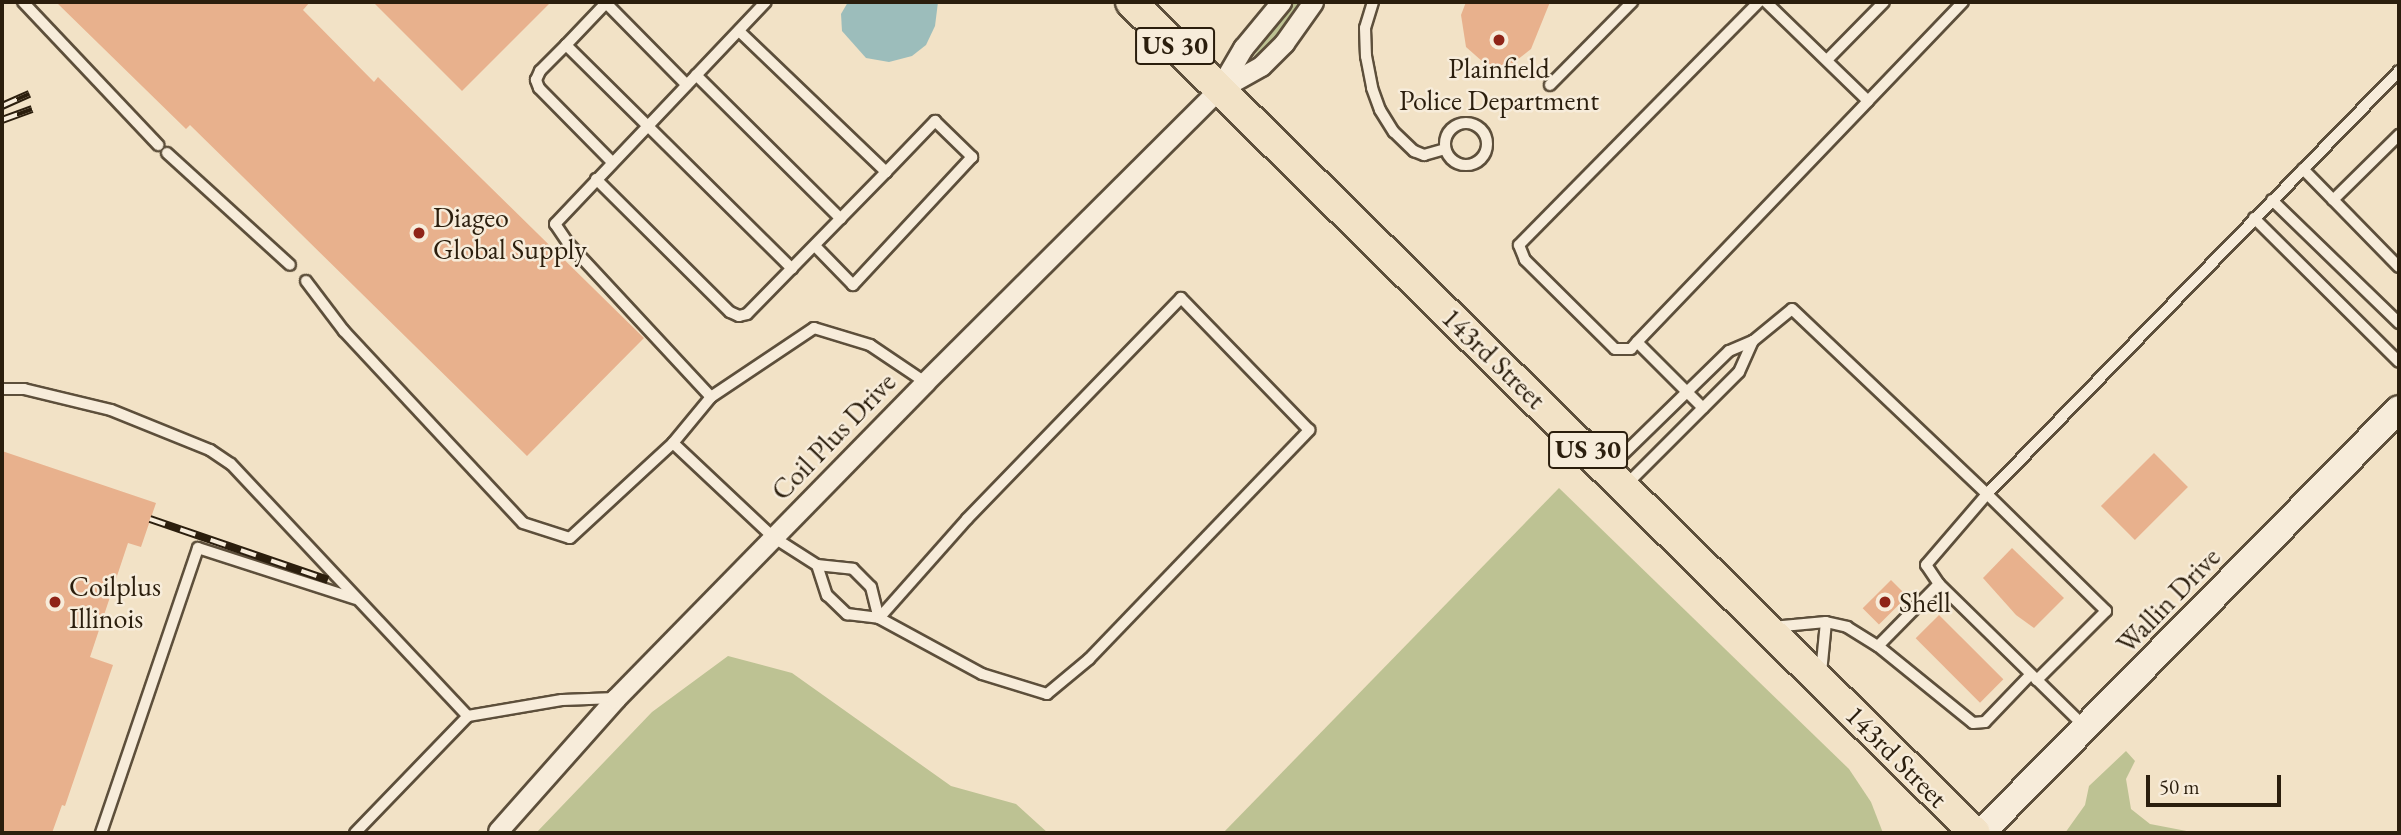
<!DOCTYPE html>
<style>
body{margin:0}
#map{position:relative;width:2401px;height:835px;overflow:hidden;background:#f2e2c6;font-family:"EB Garamond",serif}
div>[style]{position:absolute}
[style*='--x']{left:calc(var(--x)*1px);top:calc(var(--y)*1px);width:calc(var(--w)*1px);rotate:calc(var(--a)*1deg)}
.green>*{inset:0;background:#bdc293}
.water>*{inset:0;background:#9cbdbb}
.building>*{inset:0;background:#e8b18d;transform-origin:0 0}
.roads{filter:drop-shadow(2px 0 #5d4f3b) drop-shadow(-2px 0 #5d4f3b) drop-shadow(0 2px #5d4f3b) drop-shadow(0 -2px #5d4f3b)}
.service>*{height:10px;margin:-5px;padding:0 5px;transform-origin:5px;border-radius:5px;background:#f7ecda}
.service>.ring{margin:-5px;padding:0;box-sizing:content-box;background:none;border:10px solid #f7ecda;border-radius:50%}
.minor>*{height:19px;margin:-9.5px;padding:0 9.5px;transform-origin:9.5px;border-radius:9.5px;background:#f7ecda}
.secondary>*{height:26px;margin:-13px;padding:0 13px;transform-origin:13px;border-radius:13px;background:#f7ecda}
.primary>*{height:30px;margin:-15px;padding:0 15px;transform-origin:15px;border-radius:15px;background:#f2e2c6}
.rail>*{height:8px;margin-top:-4px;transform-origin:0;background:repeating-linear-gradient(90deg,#f7ecda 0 16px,#2b1e0d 0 32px);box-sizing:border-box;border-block:2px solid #2b1e0d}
.dots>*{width:19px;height:19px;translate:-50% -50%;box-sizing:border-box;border:4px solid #f7ecda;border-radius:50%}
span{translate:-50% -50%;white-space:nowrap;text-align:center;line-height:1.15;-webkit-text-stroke:5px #f7ecda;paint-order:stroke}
.shield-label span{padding:2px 5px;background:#f7ecda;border:2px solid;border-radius:5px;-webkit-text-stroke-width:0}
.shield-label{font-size:26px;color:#2b1e0d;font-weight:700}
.poi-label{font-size:28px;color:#2b1e0d}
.left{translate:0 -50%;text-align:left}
.street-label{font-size:28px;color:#2b1e0d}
.frame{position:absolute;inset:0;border:4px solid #2b1e0d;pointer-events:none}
.scale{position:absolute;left:2146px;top:775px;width:135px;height:32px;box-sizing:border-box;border:4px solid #2b1e0d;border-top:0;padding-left:9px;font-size:21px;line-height:24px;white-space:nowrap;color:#2b1e0d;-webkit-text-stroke:5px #f7ecda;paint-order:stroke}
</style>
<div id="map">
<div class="green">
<div style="clip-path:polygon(1293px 2px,1304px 2px,1278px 38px,1251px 60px)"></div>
<div style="clip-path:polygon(1559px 488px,1849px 769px,1871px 802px,1883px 833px,1223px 833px)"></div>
<div style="clip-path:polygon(728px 656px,792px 673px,951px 786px,1016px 804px,1048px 833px,536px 833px,652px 712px)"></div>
<div style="clip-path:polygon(2126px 751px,2135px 761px,2126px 779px,2131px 809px,2150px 824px,2197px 833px,2065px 833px,2085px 805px,2089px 786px)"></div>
</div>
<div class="water">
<div style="clip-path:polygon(848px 2px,938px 2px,935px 26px,926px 45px,912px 56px,889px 62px,866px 58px,842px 31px,841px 14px)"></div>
</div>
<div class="building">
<div style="clip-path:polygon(56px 2px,310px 2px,303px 10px,374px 82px,378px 77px,644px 338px,527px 456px,190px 125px,186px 129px)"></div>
<div style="clip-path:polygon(373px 2px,551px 2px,462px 91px)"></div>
<div style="clip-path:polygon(1466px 2px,1550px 2px,1531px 49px,1513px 63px,1497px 66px,1483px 62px,1466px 47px,1461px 15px)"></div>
<div style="clip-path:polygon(2px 451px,156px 503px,141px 547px,128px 543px,90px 657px,113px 665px,65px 806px,62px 805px,52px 833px,2px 833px)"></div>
<div style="left:2154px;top:453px;width:48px;height:75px;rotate:45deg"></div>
<div style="clip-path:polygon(2012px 548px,2064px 598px,2034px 628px,2016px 615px,1983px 578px)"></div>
<div style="left:1891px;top:580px;width:23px;height:40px;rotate:45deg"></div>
<div style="left:1939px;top:615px;width:91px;height:33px;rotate:45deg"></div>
</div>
<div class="roads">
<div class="service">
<div style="--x:23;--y:2;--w:197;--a:46.6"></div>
<div style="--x:1373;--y:2;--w:27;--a:107"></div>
<div style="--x:1365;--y:28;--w:28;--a:88"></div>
<div style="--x:1366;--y:56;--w:33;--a:79"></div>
<div style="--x:1372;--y:88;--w:23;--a:70"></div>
<div style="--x:1380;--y:110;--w:26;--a:58"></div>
<div style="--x:1394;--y:132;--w:28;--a:44"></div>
<div style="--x:1414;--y:151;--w:11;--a:22"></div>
<div style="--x:1424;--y:155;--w:22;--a:-16"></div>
<div style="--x:1766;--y:2;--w:142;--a:44.1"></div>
<div style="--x:1868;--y:101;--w:137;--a:-46.2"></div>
<div style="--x:739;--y:31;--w:204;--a:43.8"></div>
<div style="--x:886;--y:172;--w:71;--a:-46.1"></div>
<div style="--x:935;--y:121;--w:52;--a:44.2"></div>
<div style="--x:972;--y:157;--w:175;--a:132.9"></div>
<div style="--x:853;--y:285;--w:54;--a:-134.3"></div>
<div style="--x:566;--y:45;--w:318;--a:44.7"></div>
<div style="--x:1827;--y:60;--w:81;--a:-45.5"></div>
<div style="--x:696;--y:75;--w:204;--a:44.8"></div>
<div style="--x:1550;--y:85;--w:117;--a:-45.3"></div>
<div class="ring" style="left:1445px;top:123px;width:32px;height:32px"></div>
<div style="--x:167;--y:153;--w:166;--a:42.3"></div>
<div style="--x:612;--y:162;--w:104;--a:-134.6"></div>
<div style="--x:539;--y:88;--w:9;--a:-111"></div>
<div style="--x:536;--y:80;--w:10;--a:-66"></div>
<div style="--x:540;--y:71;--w:37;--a:-45"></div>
<div style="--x:566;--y:45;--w:58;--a:-46.4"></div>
<div style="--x:606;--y:3;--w:115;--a:45.4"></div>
<div style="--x:2303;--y:169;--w:137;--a:45.6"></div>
<div style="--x:596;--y:179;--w:189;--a:44.8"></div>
<div style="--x:730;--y:312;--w:10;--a:24"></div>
<div style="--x:739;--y:316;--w:8;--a:-14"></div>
<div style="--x:747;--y:314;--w:199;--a:-45.6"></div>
<div style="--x:2272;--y:200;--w:177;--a:44.1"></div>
<div style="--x:2333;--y:200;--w:93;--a:-44.6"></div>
<div style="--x:2254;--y:218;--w:204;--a:44.8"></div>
<div style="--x:306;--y:281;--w:63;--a:52.8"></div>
<div style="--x:344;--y:331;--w:262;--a:47"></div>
<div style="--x:523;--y:523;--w:49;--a:17.7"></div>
<div style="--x:570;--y:538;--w:140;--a:-42.7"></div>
<div style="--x:673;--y:443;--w:60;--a:-50.4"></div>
<div style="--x:711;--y:397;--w:210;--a:-132.9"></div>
<div style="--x:568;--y:243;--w:23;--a:-124"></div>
<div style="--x:555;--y:224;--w:306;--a:-46.5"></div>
<div style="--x:1637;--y:342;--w:334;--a:-46.2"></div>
<div style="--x:2;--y:389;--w:22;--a:0"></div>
<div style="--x:24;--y:389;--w:89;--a:13.6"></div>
<div style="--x:111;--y:410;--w:107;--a:22"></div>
<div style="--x:210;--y:450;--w:25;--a:34"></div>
<div style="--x:231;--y:464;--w:346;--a:46.8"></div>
<div style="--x:468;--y:716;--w:95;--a:-9.7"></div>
<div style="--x:562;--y:700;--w:54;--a:-2.1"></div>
<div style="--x:711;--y:397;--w:124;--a:-33.8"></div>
<div style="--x:814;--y:328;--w:59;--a:16.9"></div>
<div style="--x:870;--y:345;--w:66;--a:33.9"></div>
<div style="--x:1703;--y:408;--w:93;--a:-135"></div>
<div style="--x:1637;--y:342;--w:9;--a:131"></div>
<div style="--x:1631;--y:349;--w:16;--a:180"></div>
<div style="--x:1615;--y:349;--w:127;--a:-135.3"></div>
<div style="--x:1525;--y:260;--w:16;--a:-112"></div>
<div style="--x:1519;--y:245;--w:342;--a:-45.4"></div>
<div style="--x:673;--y:443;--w:137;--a:43.2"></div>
<div style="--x:773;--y:537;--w:52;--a:32.5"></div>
<div style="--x:817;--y:565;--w:36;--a:6"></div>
<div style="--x:853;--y:569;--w:25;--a:45"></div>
<div style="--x:871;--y:587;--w:32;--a:76"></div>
<div style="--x:1610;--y:467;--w:166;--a:-44.3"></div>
<div style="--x:1729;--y:351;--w:26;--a:-23"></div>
<div style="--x:1753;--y:341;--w:50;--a:-39.4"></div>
<div style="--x:1792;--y:309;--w:269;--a:43.5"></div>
<div style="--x:1987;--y:494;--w:590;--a:-45.75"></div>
<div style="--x:1625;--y:486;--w:161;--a:-45"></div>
<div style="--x:1739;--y:372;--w:34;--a:-66"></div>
<div style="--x:817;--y:565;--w:32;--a:72"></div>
<div style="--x:827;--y:595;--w:28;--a:44"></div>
<div style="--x:847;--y:614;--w:32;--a:7"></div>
<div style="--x:879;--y:618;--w:117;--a:28.5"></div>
<div style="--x:982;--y:674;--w:68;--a:17.1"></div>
<div style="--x:1047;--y:694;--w:55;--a:-39.8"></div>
<div style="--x:1089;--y:659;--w:318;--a:-46.1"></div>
<div style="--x:1309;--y:430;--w:184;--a:-134.1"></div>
<div style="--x:1181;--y:298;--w:308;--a:134.1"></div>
<div style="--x:967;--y:519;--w:132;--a:131.6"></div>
<div style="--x:1939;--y:584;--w:23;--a:-124"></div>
<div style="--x:1926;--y:565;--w:94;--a:-49.3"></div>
<div style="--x:1987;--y:494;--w:167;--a:44.5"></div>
<div style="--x:2106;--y:611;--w:98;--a:135"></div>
<div style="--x:1772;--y:627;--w:54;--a:-5.3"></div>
<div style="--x:1826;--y:622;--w:22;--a:13"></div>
<div style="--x:1847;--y:627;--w:36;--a:32"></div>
<div style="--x:1878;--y:646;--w:87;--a:-45.5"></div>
<div style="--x:1939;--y:584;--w:203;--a:44.4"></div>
<div style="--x:1878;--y:646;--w:122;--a:39"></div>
<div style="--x:1973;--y:723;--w:12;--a:-5"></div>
<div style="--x:1985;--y:722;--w:66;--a:-46.2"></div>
<div style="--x:1821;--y:673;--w:51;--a:-84.4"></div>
<div style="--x:101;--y:833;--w:301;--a:-71.2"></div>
<div style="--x:198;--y:548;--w:166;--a:17.9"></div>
<div style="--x:355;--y:833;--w:163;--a:-46"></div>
</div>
<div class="minor">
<div style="--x:1220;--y:89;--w:47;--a:-29.3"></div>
<div style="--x:1261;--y:66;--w:33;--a:-45"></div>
<div style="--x:1284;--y:43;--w:50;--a:-54.7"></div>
<div style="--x:498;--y:831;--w:178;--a:-48.4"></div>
<div style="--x:616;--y:698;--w:442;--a:-45.6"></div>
<div style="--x:925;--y:382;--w:415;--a:-44.9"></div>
<div style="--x:1219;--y:89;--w:48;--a:-59.7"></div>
<div style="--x:1243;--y:48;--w:60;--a:-50.4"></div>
</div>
<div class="secondary">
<div style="--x:1981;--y:833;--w:595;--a:-45.41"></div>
</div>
<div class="primary">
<div style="--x:1131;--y:2;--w:1184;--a:44.56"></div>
</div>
</div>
<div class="rail">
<div style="--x:2;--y:106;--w:30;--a:-24"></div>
<div style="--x:2;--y:120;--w:32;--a:-20"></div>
<div style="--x:150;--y:519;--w:188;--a:18.9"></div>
</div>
<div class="dots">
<div style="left:1499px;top:40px;background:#8f2418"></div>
<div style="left:419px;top:233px;background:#8f2418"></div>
<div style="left:55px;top:602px;background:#8f2418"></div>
<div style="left:1885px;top:602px;background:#8f2418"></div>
</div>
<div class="shield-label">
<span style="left:1175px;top:46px">US 30</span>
<span style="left:1588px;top:450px">US 30</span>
</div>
<div class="poi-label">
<span style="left:1499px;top:84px">Plainfield<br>Police Department</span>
<span class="left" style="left:433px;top:233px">Diageo<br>Global Supply</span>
<span class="left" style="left:69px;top:602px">Coilplus<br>Illinois</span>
<span class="left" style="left:1899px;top:602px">Shell</span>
</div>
<div class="street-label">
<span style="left:1494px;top:358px;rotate:44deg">143rd Street</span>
<span style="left:833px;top:436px;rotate:-46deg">Coil Plus Drive</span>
<span style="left:2168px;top:600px;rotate:-46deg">Wallin Drive</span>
<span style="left:1897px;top:756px;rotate:45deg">143rd Street</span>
</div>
<div class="frame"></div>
<div class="scale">50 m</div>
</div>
